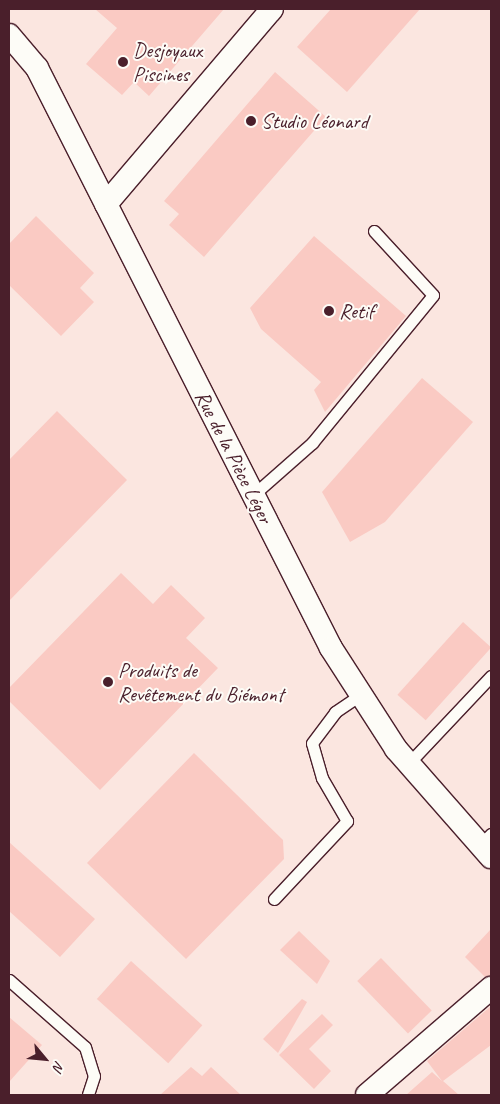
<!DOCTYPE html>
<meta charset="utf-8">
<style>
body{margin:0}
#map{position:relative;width:500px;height:1104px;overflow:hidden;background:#fcf2ed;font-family:Caveat,sans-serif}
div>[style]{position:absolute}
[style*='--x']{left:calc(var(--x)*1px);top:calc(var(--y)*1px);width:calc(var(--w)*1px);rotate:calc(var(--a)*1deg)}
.built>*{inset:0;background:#fbe6e0;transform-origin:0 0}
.building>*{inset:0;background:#facac3;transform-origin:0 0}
.roads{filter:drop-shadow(1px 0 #4a1f2b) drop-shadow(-1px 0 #4a1f2b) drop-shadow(0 1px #4a1f2b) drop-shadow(0 -1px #4a1f2b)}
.service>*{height:11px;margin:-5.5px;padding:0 5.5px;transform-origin:5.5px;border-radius:5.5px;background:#fdfcf7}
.minor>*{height:22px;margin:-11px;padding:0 11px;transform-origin:11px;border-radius:11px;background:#fdfcf7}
.dots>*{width:14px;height:14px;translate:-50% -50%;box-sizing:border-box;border:2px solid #fdfcf7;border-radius:50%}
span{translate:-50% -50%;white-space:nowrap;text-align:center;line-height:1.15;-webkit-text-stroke:4px #fdfcf7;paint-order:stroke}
.poi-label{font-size:21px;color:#4a1f2b}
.left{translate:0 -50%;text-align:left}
.street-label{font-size:21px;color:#4a1f2b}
.frame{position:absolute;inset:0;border:10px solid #4a1f2b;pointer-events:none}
.north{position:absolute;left:20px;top:1034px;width:50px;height:50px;-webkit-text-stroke:4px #fdfcf7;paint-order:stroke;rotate:118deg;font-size:14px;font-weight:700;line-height:20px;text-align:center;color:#4a1f2b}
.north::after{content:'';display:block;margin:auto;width:18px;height:22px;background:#4a1f2b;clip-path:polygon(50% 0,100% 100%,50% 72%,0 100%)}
</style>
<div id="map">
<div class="built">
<div style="left:9px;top:9px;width:482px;height:1086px"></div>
</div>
<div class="building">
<div style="clip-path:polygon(95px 9px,224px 9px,149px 96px,134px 82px,122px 95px,86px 64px,117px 28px)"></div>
<div style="clip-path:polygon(331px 9px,420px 9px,347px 92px,297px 47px)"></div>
<div style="clip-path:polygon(275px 72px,326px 117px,204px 257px,169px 225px,179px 214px,164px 201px)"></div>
<div style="clip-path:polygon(36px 216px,94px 273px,80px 288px,94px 302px,61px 336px,9px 285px,9px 244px)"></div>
<div style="clip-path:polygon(314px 236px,406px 316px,325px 412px,314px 390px,321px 382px,261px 329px,250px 308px)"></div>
<div style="clip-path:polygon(422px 378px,473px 422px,385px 522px,350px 542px,322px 492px)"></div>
<div style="clip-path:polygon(57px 411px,127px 480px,9px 601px,9px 460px)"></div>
<div style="clip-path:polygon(121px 573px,153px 604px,171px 585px,205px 618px,186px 638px,218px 668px,100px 790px,9px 701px,9px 688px)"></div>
<div style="left:463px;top:622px;width:38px;height:98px;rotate:42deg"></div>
<div style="clip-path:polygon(194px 753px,283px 840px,284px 859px,186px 959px,87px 863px)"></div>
<div style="clip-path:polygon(9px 842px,95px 919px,60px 957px,9px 911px)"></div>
<div style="clip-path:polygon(491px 929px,491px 975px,485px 977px,465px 957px)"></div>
<div style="clip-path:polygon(299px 931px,330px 961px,317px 984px,280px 950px)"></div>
<div style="left:381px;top:958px;width:73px;height:33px;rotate:46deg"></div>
<div style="left:131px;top:961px;width:96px;height:51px;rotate:42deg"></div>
<div style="clip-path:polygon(302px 999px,307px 1002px,278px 1053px,263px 1039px)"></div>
<div style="clip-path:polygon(491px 1006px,491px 1045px,443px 1081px,459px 1095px,406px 1095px,432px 1072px,442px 1081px,427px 1061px)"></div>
<div style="clip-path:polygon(322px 1014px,333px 1025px,309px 1049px,331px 1071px,314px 1089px,279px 1055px)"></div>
<div style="clip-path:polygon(9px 1017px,42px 1045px,9px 1082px)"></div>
<div style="clip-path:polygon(191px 1067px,202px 1076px,211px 1067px,241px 1095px,160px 1095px)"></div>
</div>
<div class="roads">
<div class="service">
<div style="--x:253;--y:495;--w:79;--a:-41.4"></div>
<div style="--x:312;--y:443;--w:191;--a:-50.7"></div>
<div style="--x:433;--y:295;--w:87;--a:-132.7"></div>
<div style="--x:408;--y:764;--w:121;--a:-46.7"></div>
<div style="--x:480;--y:845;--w:16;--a:-45"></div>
<div style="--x:274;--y:899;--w:107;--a:-46.9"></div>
<div style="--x:347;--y:821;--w:50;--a:-120.2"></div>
<div style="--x:322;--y:778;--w:36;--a:-106"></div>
<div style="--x:312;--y:743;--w:39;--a:-53"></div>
<div style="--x:335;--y:712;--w:29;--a:-34"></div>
<div style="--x:9;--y:980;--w:101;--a:41.4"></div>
<div style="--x:85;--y:1047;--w:30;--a:73"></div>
<div style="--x:94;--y:1076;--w:20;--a:108"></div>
</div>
<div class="minor">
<div style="--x:9;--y:35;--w:43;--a:49.7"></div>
<div style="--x:37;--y:68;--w:650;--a:63.12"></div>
<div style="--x:331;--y:648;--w:120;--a:57.2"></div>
<div style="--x:396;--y:749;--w:144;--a:48.7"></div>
<div style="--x:106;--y:204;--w:256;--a:-49.6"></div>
<div style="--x:367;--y:1095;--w:164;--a:-40.8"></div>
</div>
</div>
<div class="dots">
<div style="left:123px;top:62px;background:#4a1f2b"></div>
<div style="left:251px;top:121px;background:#4a1f2b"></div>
<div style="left:329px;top:311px;background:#4a1f2b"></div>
<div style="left:108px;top:682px;background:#4a1f2b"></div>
</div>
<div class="poi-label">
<span class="left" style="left:133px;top:62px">Desjoyaux<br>Piscines</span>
<span class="left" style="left:261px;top:121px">Studio Léonard</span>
<span class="left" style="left:339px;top:311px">Retif</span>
<span class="left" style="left:118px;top:682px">Produits de<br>Revêtement du Biémont</span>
</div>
<div class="street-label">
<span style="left:234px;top:457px;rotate:63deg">Rue de la Pièce Léger</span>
</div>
<div class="frame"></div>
<div class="north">N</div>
</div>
